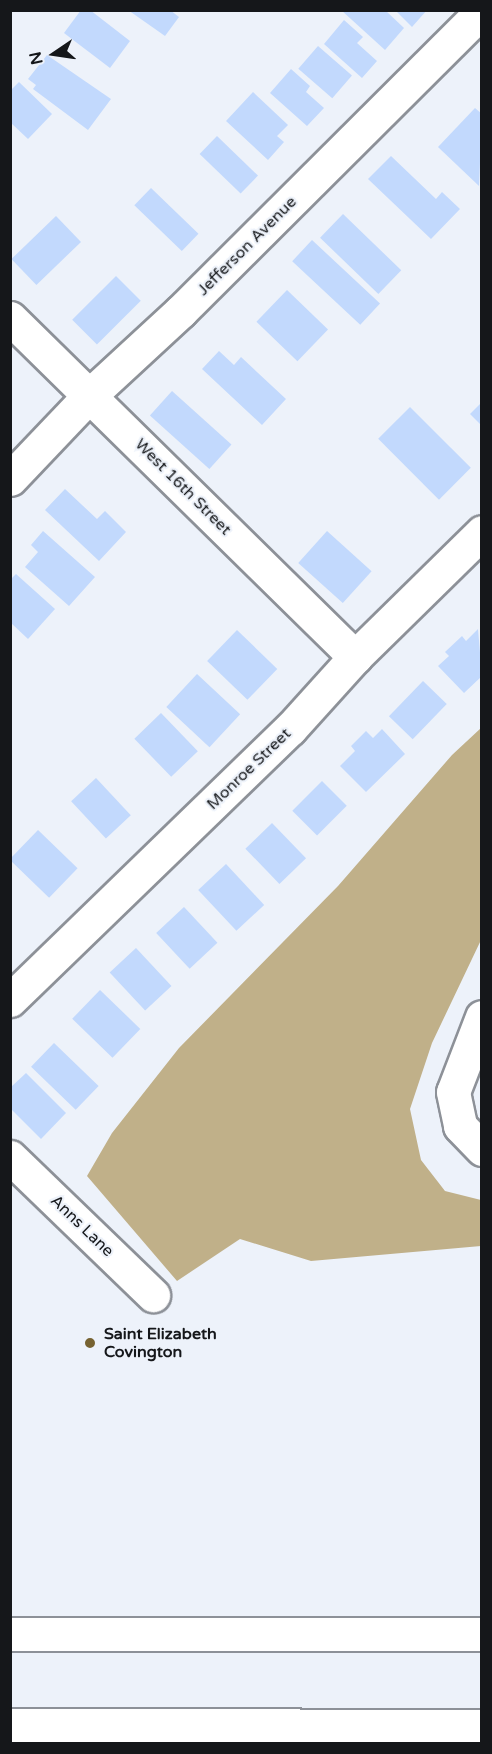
<!DOCTYPE html>
<style>
body{margin:0}
#map{position:relative;width:492px;height:1754px;overflow:hidden;background:#edf2fa;font-family:"Varela Round",sans-serif}
div>[style]{position:absolute}
[style*='--x']{left:calc(var(--x)*1px);top:calc(var(--y)*1px);width:calc(var(--w)*1px);rotate:calc(var(--a)*1deg)}
.forest>*{inset:0;background:#c0b089}
.building>*{inset:0;background:#c2d9fd;transform-origin:0 0}
.roads{filter:drop-shadow(2px 0 #8d9198) drop-shadow(-2px 0 #8d9198) drop-shadow(0 2px #8d9198) drop-shadow(0 -2px #8d9198)}
.minor>*{height:33px;margin:-16.5px;padding:0 16.5px;transform-origin:16.5px;border-radius:16.5px;background:#fff}
.highway>*{height:33px;margin:-16.5px;padding:0 16.5px;transform-origin:16.5px;border-radius:16.5px;background:#fff}
.dots>*{width:16px;height:16px;translate:-50% -50%;box-sizing:border-box;border:3px solid #edf2fa;border-radius:50%}
span{translate:-50% -50%;white-space:nowrap;text-align:center;line-height:1.15;-webkit-text-stroke:4.5px #edf2fa;paint-order:stroke}
.street-label{font-size:16px;color:#15171a}
.poi-label{font-size:16px;color:#15171a;font-weight:700}
.left{translate:0 -50%;text-align:left}
.frame{position:absolute;inset:0;border:12px solid #15171a;pointer-events:none}
.north{position:absolute;left:24px;top:24px;width:60px;height:60px;-webkit-text-stroke:4px #edf2fa;paint-order:stroke;rotate:257deg;font-size:16px;font-weight:700;line-height:24px;text-align:center;color:#15171a}
.north::after{content:'';display:block;margin:auto;width:21px;height:27px;background:#15171a;clip-path:polygon(50% 0,100% 100%,50% 72%,0 100%)}
</style>
<div id="map">
<div class="forest">
<div style="clip-path:polygon(481px 728px,481px 940px,432px 1043px,410px 1109px,421px 1160px,445px 1191px,481px 1200px,481px 1246px,311px 1261px,240px 1239px,177px 1281px,87px 1176px,112px 1133px,179px 1048px,338px 886px,452px 755px)"></div>
</div>
<div class="building">
<div style="clip-path:polygon(81px 10px,90px 10px,130px 41px,110px 68px,64px 33px)"></div>
<div style="clip-path:polygon(128px 10px,170px 10px,179px 17px,165px 36px)"></div>
<div style="clip-path:polygon(341px 10px,385px 10px,404px 28px,385px 50px)"></div>
<div style="clip-path:polygon(395px 10px,427px 10px,412px 27px)"></div>
<div style="clip-path:polygon(344px 20px,363px 37px,357px 43px,377px 61px,362px 78px,324px 44px)"></div>
<div style="left:318px;top:46px;width:45px;height:30px;rotate:41deg"></div>
<div style="clip-path:polygon(47px 55px,111px 99px,88px 130px,33px 89px,36px 85px,28px 79px)"></div>
<div style="clip-path:polygon(291px 69px,310px 86px,306px 92px,324px 108px,307px 126px,270px 93px)"></div>
<div style="clip-path:polygon(19px 82px,52px 114px,28px 139px,10px 122px,10px 91px)"></div>
<div style="clip-path:polygon(253px 92px,288px 125px,277px 136px,284px 142px,268px 160px,226px 121px)"></div>
<div style="clip-path:polygon(475px 108px,482px 114px,479px 186px,438px 147px)"></div>
<div style="left:217px;top:136px;width:57px;height:25px;rotate:44deg"></div>
<div style="clip-path:polygon(391px 156px,436px 199px,442px 192px,460px 209px,431px 239px,368px 179px)"></div>
<div style="left:151px;top:188px;width:66px;height:24px;rotate:44deg"></div>
<div style="left:343px;top:214px;width:81px;height:33px;rotate:44deg"></div>
<div style="left:56px;top:216px;width:36px;height:62px;rotate:46deg"></div>
<div style="left:312px;top:240px;width:93px;height:29px;rotate:43deg"></div>
<div style="left:116px;top:276px;width:35px;height:62px;rotate:45deg"></div>
<div style="left:287px;top:290px;width:57px;height:44px;rotate:44deg"></div>
<div style="clip-path:polygon(219px 351px,234px 365px,241px 357px,286px 399px,262px 425px,202px 369px)"></div>
<div style="left:172px;top:391px;width:80px;height:33px;rotate:42deg"></div>
<div style="clip-path:polygon(482px 402px,482px 426px,470px 414px)"></div>
<div style="left:410px;top:407px;width:86px;height:45px;rotate:45deg"></div>
<div style="clip-path:polygon(65px 489px,97px 519px,105px 511px,126px 532px,99px 561px,45px 510px)"></div>
<div style="clip-path:polygon(43px 531px,95px 577px,69px 606px,25px 567px,38px 552px,31px 545px)"></div>
<div style="left:327px;top:531px;width:60px;height:43px;rotate:42deg"></div>
<div style="clip-path:polygon(16px 574px,55px 609px,28px 639px,10px 622px,10px 580px)"></div>
<div style="clip-path:polygon(478px 629px,482px 676px,464px 693px,438px 666px,449px 656px,445px 652px,462px 636px,466px 641px)"></div>
<div style="left:237px;top:630px;width:56px;height:43px;rotate:44deg"></div>
<div style="left:197px;top:674px;width:59px;height:45px;rotate:43deg"></div>
<div style="left:423px;top:681px;width:33px;height:49px;rotate:44deg"></div>
<div style="left:161px;top:713px;width:53px;height:37px;rotate:46deg"></div>
<div style="clip-path:polygon(382px 729px,405px 754px,366px 792px,340px 766px,355px 751px,351px 746px,366px 731px,373px 738px)"></div>
<div style="left:96px;top:778px;width:51px;height:34px;rotate:47deg"></div>
<div style="left:322px;top:781px;width:35px;height:42px;rotate:45deg"></div>
<div style="left:272px;top:823px;width:49px;height:37px;rotate:46deg"></div>
<div style="left:38px;top:830px;width:55px;height:41px;rotate:44deg"></div>
<div style="left:226px;top:864px;width:56px;height:38px;rotate:47deg"></div>
<div style="left:184px;top:907px;width:49px;height:38px;rotate:47deg"></div>
<div style="left:136px;top:948px;width:52px;height:36px;rotate:47deg"></div>
<div style="left:100px;top:990px;width:56px;height:40px;rotate:44deg"></div>
<div style="left:54px;top:1043px;width:62px;height:33px;rotate:44deg"></div>
<div style="clip-path:polygon(26px 1073px,66px 1113px,41px 1139px,10px 1108px,10px 1088px)"></div>
</div>
<div class="roads">
<div class="minor">
<div style="--x:10;--y:318;--w:484;--a:44.5"></div>
<div style="--x:10;--y:479;--w:116;--a:-46.4"></div>
<div style="--x:90;--y:395;--w:124;--a:-42.7"></div>
<div style="--x:181;--y:311;--w:425;--a:-44.9"></div>
<div style="--x:10;--y:1000;--w:390;--a:-44.1"></div>
<div style="--x:290;--y:729;--w:97;--a:-47.9"></div>
<div style="--x:355;--y:657;--w:178;--a:-44.5"></div>
<div style="--x:482;--y:1017;--w:80;--a:111.1"></div>
<div style="--x:453;--y:1092;--w:35;--a:78"></div>
<div style="--x:460;--y:1126;--w:32;--a:46"></div>
<div style="--x:10;--y:1157;--w:199;--a:44"></div>
</div>
<div class="highway">
<div style="--x:10;--y:1634;--w:472;--a:0"></div>
<div style="--x:10;--y:1725;--w:472;--a:0.1"></div>
</div>
</div>
<div class="dots">
<div style="left:90px;top:1343px;background:#766231"></div>
</div>
<div class="street-label">
<span style="left:247px;top:246px;rotate:-45deg">Jefferson Avenue</span>
<span style="left:183px;top:487px;rotate:45deg">West 16th Street</span>
<span style="left:249px;top:769px;rotate:-44deg">Monroe Street</span>
<span style="left:82px;top:1226px;rotate:44deg">Anns Lane</span>
</div>
<div class="poi-label">
<span class="left" style="left:104px;top:1343px">Saint Elizabeth<br>Covington</span>
</div>
<div class="frame"></div>
<div class="north">N</div>
</div>
